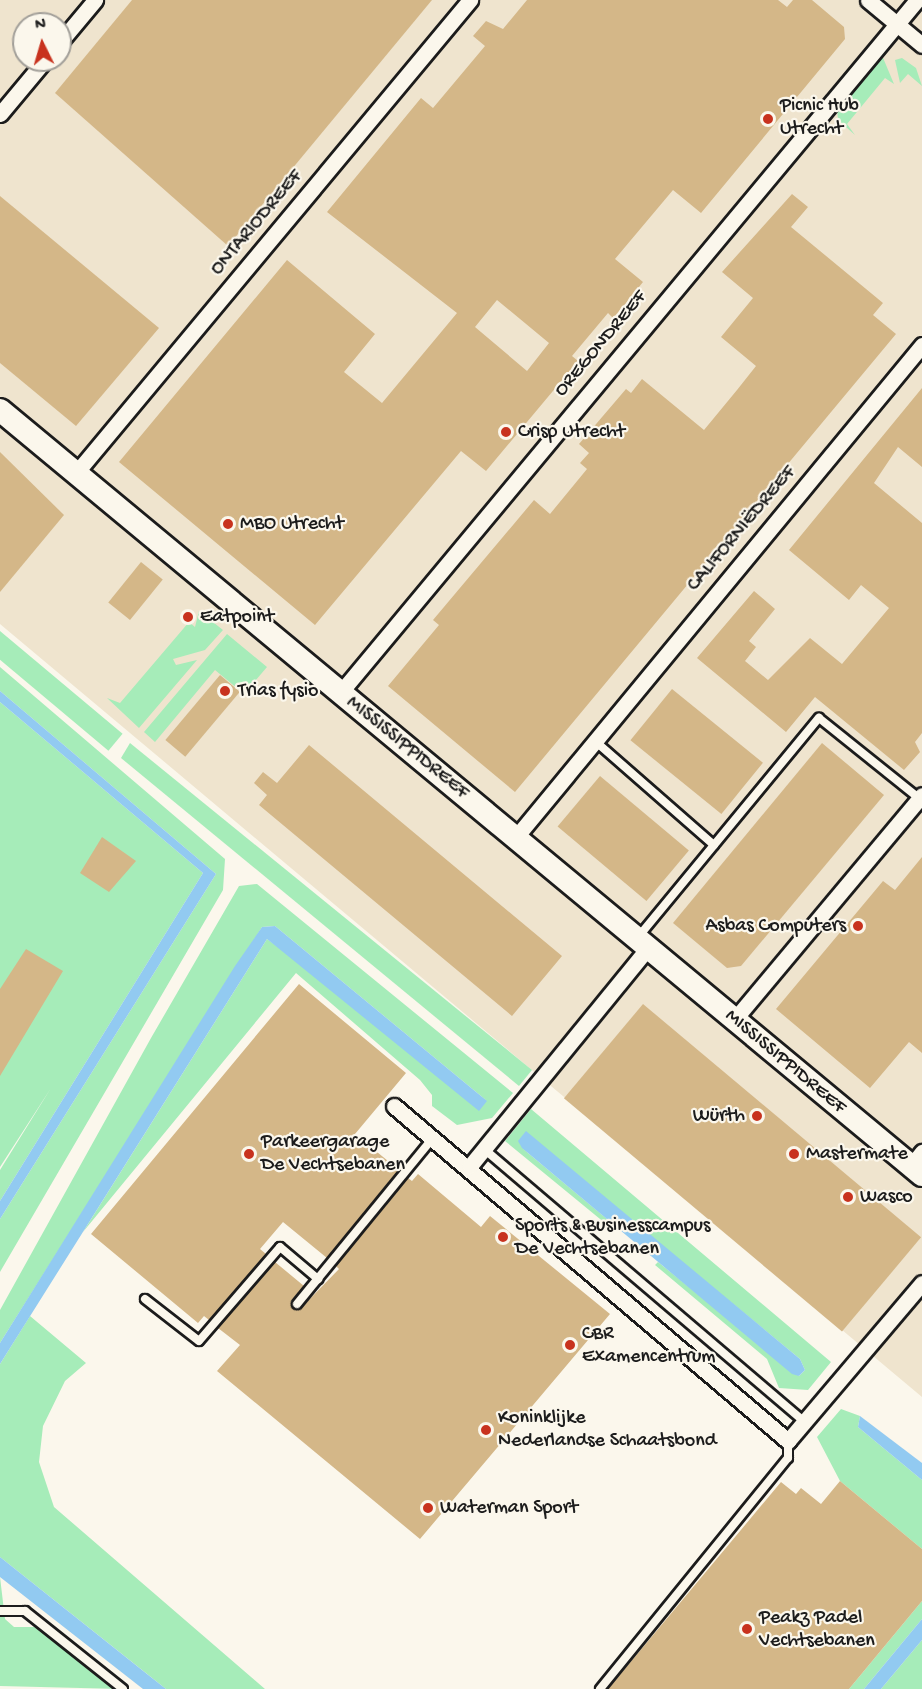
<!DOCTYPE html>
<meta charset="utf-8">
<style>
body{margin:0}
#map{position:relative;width:922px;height:1689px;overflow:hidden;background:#fbf7ec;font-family:"Gochi Hand",sans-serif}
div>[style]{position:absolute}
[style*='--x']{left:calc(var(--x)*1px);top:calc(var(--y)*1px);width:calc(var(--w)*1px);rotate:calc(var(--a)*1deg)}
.built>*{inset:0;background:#efe4ce}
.green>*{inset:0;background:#a6ecb9;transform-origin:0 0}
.water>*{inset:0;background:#92caf1}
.building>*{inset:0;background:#d4b788;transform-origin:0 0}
.roads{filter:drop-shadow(2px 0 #1c1c1c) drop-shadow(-2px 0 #1c1c1c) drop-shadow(0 2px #1c1c1c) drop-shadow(0 -2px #1c1c1c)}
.lane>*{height:8px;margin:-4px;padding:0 4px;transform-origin:4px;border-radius:4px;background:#fbf7ec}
.street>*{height:15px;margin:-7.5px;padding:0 7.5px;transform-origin:7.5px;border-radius:7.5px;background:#fbf7ec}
.secondary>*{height:22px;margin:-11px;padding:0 11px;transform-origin:11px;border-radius:11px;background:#fbf7ec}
.dots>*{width:16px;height:16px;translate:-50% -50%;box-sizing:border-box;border:3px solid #fbf7ec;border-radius:50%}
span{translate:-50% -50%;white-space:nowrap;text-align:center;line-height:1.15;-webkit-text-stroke:4.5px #fbf7ec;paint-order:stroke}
.poi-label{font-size:20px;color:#1c1c1c}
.left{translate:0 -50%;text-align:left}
.right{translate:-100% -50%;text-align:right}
.street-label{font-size:20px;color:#1c1c1c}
.north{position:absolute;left:12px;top:12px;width:60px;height:60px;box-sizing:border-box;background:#fbf7ec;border:2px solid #a29f99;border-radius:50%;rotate:355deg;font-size:16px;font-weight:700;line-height:24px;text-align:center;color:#1c1c1c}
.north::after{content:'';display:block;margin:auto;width:21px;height:27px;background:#c8321e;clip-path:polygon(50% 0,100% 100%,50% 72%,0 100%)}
</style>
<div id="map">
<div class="built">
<div style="clip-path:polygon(evenodd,0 0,922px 0,922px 1397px,0 624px,0 0,24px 24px,60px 24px,60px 60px,24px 60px,24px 24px)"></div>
</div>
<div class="green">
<div style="clip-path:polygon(881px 53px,894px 84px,885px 78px,847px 124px,855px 135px,838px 120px,837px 108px)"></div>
<div style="clip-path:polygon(902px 58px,916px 68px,922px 86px,908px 74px,900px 83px,895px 60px)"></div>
<div style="clip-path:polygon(199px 611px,223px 630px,205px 650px,173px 659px,176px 665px,197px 660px,139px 728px,107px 698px,120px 703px,189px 622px,195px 627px)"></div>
<div style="left:0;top:631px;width:160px;height:22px;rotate:40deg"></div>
<div style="clip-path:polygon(227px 634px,267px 667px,244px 694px,215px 670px,155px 742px,144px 732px)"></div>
<div style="clip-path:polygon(0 667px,225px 859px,223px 890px,0 1272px,0 1219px,216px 874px,0 691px)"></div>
<div style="clip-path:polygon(0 702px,203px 873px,0 1201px,0 1170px,51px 1088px,0 1167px)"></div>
<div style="clip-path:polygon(130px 743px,532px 1070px,519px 1086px,121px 758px)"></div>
<div style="clip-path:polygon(257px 884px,513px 1093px,492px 1118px,457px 1125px,432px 1106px,432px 1095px,420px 1080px,296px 973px,83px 1232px,267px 939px,487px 1101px,275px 926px,262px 927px,0 1343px,0 1310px,151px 1038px,239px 886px)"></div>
<div style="clip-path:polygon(531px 1109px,831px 1362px,808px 1390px,779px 1388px,767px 1359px,655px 1265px,658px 1262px,799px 1376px,805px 1370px,800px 1359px,732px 1303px,522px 1148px,613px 1224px,611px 1228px,505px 1141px)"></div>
<div style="clip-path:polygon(30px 1316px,86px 1363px,65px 1381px,43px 1426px,39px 1462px,54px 1507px,265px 1689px,166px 1689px,0 1557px,0 1364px)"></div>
<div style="clip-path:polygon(841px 1409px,860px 1416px,858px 1427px,922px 1480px,922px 1549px,840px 1481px,817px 1437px)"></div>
<div style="clip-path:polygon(0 1577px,5px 1619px,14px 1627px,43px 1627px,121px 1689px,0 1686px)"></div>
<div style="clip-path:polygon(922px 1601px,922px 1619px,864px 1689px,849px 1689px)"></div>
<div style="clip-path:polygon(922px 1640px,922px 1689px,881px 1689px)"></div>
</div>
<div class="water">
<div style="clip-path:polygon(0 691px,216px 874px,0 1219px,0 1201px,203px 873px,0 702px)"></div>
<div style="clip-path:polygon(275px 926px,487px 1101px,479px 1111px,267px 939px,0 1364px,0 1343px,235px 966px,262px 927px)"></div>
<div style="clip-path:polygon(526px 1131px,800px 1359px,805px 1370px,799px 1376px,792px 1374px,522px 1148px,518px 1141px)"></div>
<div style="clip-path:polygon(860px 1416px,922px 1463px,922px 1480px,858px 1427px)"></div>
<div style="clip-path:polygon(0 1557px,147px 1674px,166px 1689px,143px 1689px,0 1577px)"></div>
<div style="clip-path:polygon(922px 1619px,922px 1640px,881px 1689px,864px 1689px)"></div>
</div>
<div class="building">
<div style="clip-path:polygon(132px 0,432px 0,228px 246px,55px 93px)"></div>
<div style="clip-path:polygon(evenodd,527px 0,778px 0,787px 7px,793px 0,812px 0,844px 27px,845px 39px,701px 213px,673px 190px,615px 259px,643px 282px,626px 303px,613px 318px,608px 313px,572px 356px,578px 361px,486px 471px,461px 451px,315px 625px,119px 462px,287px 260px,375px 334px,344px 372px,382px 403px,457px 313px,327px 212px,421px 98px,433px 108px,485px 46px,473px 36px,486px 21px,503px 29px,527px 0,497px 300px,549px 343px,527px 371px,475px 327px,497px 300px)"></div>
<div style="clip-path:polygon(792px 194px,808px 207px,791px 227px,883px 303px,873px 315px,896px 334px,515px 792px,388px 686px,439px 625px,433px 620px,534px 500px,550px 514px,587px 469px,580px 463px,589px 453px,579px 444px,626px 389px,631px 393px,642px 379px,704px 430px,737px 390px,756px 366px,721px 337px,753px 298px,722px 272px)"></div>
<div style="clip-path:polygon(0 196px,159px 328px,76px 426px,0 363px)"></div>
<div style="clip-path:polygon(922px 388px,922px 467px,898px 447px,874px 483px,922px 523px,922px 733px,915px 742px,920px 752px,904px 770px,815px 697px,786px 732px,697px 658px,754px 591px,775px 609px,749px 641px,756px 647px,745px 661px,768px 680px,810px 638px,842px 664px,889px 608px,861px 585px,849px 600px,789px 550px)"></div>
<div style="clip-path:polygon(0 452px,64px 515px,0 592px)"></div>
<div style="left:141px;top:562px;width:28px;height:52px;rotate:39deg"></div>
<div style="left:220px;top:675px;width:26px;height:85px;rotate:40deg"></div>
<div style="left:672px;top:689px;width:117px;height:66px;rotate:39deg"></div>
<div style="clip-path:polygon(822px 743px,884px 795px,741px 966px,727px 968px,673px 923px)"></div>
<div style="clip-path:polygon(309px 745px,562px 956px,512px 1016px,259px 805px,267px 795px,254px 783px,263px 772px,277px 783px)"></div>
<div style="left:600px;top:776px;width:116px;height:66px;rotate:40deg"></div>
<div style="clip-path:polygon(102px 837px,136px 861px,109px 892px,80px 873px)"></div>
<div style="clip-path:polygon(922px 857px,922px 1053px,909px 1042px,870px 1088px,776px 1009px,883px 881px,895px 890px)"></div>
<div style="clip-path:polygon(26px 949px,63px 971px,0 1076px,0 989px)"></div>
<div style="clip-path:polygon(299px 984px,406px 1073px,355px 1134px,399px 1170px,327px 1258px,283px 1222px,260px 1249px,266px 1254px,209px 1320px,204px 1316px,198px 1323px,91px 1234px)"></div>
<div style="left:643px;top:1004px;width:363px;height:123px;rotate:40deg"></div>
<div style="clip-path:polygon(418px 1174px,481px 1227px,490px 1216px,610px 1314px,420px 1539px,217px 1371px,240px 1345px,218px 1328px,275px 1262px,304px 1286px,291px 1302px,300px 1309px,339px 1269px,336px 1266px,408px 1178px,412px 1181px)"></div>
<div style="clip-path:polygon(840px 1481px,922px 1549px,922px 1601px,849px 1689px,608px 1689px,781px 1482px,796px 1494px,801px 1488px,821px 1504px)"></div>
</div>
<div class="roads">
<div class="lane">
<div style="--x:595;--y:741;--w:158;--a:41.2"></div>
<div style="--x:639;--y:936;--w:283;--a:-50.5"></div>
<div style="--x:819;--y:718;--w:128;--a:38.7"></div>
<div style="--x:484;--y:1149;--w:421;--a:40.4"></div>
<div style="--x:145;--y:1299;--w:68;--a:37.9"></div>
<div style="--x:199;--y:1341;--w:124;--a:-49.2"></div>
<div style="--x:280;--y:1247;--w:50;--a:40.1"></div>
<div style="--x:297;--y:1304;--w:215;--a:-50.7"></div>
<div style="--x:0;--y:1611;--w:25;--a:0"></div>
<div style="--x:25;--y:1611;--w:125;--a:38.5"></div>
<div style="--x:600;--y:1689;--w:298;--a:-50.9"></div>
<div style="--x:788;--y:1458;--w:17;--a:-90"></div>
</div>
<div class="street">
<div style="--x:868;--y:0;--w:70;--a:39.8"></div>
<div style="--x:60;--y:42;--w:55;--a:-50.2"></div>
<div style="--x:0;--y:114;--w:70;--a:-50.2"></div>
<div style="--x:76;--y:473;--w:616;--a:-50.21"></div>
<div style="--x:340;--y:693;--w:902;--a:-50.22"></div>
<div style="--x:516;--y:837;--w:638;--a:-50.47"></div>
<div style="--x:734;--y:1020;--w:293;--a:-50.1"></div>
<div style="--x:394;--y:1106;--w:517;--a:40.37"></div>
<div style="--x:788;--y:1441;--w:207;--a:-49.7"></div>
<div style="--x:470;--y:1166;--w:280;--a:-50.8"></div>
<div style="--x:911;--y:1166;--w:18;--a:-52"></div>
</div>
<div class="secondary">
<div style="--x:0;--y:410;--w:1198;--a:39.68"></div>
</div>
</div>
<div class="dots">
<div style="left:768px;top:119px;background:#c8321e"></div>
<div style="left:506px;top:432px;background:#c8321e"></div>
<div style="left:228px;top:524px;background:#c8321e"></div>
<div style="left:188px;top:617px;background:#c8321e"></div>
<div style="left:225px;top:691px;background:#c8321e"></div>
<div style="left:858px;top:926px;background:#c8321e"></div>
<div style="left:757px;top:1116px;background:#c8321e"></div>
<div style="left:249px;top:1154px;background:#c8321e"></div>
<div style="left:794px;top:1154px;background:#c8321e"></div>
<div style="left:848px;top:1197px;background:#c8321e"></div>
<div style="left:503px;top:1237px;background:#c8321e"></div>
<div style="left:570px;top:1345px;background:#c8321e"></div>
<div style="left:486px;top:1430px;background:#c8321e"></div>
<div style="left:428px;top:1508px;background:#c8321e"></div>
<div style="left:747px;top:1629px;background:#c8321e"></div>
</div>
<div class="poi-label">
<span class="left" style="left:780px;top:118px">Picnic Hub<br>Utrecht</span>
<span class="left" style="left:518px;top:432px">Crisp Utrecht</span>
<span class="left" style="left:240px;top:524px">MBO Utrecht</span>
<span class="left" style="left:200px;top:617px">Eatpoint</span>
<span class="left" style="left:238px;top:691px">Trias fysio</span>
<span class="right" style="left:846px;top:926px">Asbas Computers</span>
<span class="right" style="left:745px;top:1116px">Würth</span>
<span class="left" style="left:261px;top:1154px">Parkeergarage<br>De Vechtsebanen</span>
<span class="left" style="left:806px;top:1154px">Mastermate</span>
<span class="left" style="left:860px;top:1197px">Wasco</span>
<span class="left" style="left:515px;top:1238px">Sports &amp; Businesscampus<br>De Vechtsebanen</span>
<span class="left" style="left:582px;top:1346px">CBR<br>Examencentrum</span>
<span class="left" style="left:498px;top:1430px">Koninklijke<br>Nederlandse Schaatsbond</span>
<span class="left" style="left:440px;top:1508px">Waterman Sport</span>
<span class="left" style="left:759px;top:1630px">Peakz Padel<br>Vechtsebanen</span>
</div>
<div class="street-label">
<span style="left:257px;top:223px;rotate:-50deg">ONTARIODREEF</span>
<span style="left:601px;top:344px;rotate:-50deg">OREGONDREEF</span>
<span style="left:742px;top:529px;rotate:-50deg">CALIFORNIËDREEF</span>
<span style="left:407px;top:748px;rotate:39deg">MISSISSIPPIDREEF</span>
<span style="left:785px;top:1062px;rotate:40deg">MISSISSIPPIDREEF</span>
</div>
<div class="north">N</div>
</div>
